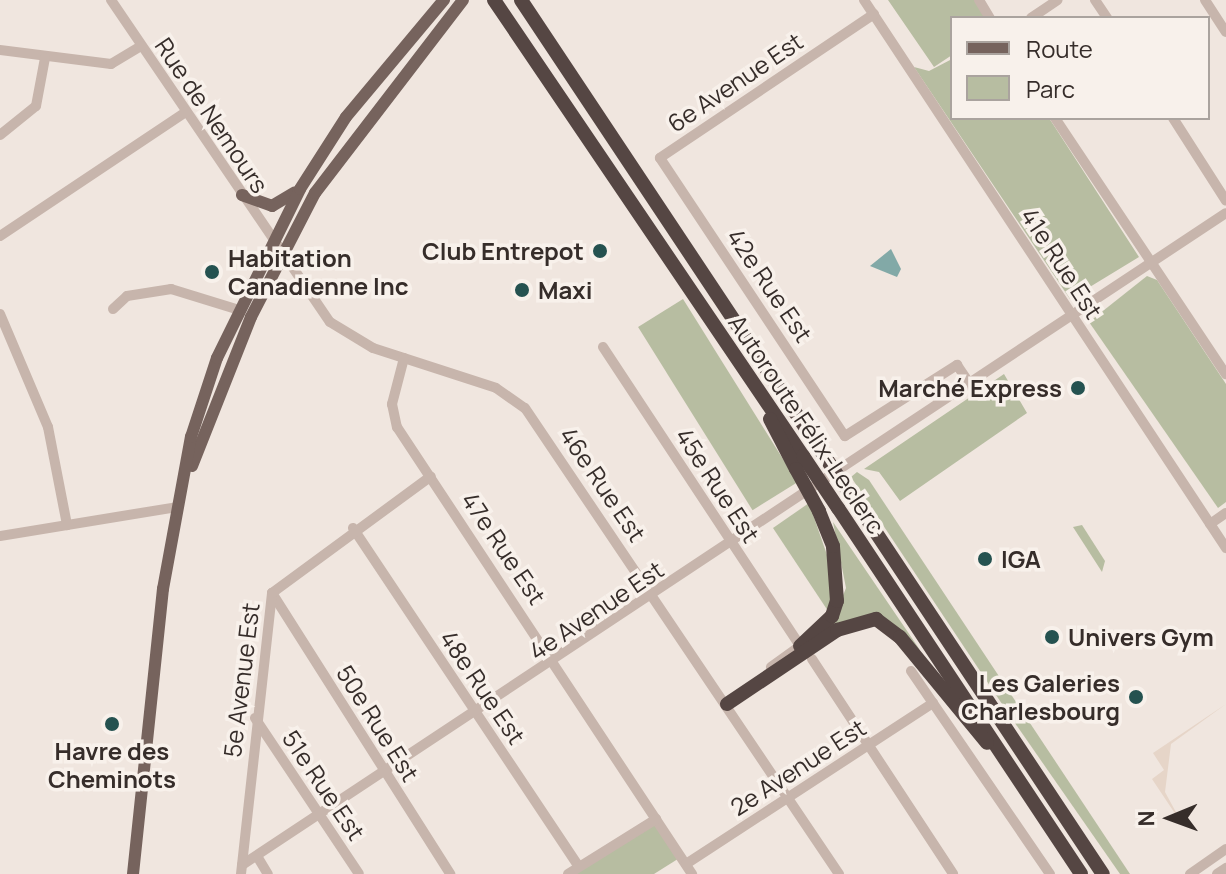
<!DOCTYPE html>
<meta charset="utf-8">
<style>
body{margin:0}
#map{position:relative;width:1226px;height:874px;overflow:hidden;background:#f0e6df;font-family:Manrope,sans-serif}
div>[style]{position:absolute}
[style*='--x']{left:calc(var(--x)*1px);top:calc(var(--y)*1px);width:calc(var(--w)*1px);rotate:calc(var(--a)*1deg)}
.green>*{inset:0;background:#b7bda1;transform-origin:0 0}
.plaza>*{inset:0;background:#e6d5c8}
.water>*{inset:0;background:#82a9a7}
.minor>*{height:10px;margin:-5px;padding:0 5px;transform-origin:5px;border-radius:5px;background:#c7b5ac}
.major>*{height:12px;margin:-6px;padding:0 6px;transform-origin:6px;border-radius:6px;background:#76635d}
.highway>*{height:14px;margin:-7px;padding:0 7px;transform-origin:7px;border-radius:7px;background:#554643}
.highway-bridge>*{height:14px;margin:-7px;padding:0 7px;transform-origin:7px;border-radius:7px;background:#554643}
.dots>*{width:22px;height:22px;translate:-50% -50%;box-sizing:border-box;border:4px solid #f8f1eb;border-radius:50%}
span{translate:-50% -50%;white-space:nowrap;text-align:center;line-height:1.15;-webkit-text-stroke:7px #f8f1eb;paint-order:stroke}
.street-label{font-size:24px;color:#362d2a}
.poi-label{font-size:24px;color:#362d2a;font-weight:700}
.right{translate:-100% -50%;text-align:right}
.left{translate:0 -50%;text-align:left}
.legend{position:absolute;left:950px;top:16px;width:260px;height:104px;box-sizing:border-box;background:#f8f1eb;border:2px solid #aaa39e;margin:0;padding:10px 14px;list-style:none;font-size:24px;color:#362d2a}
.legend li{display:flex;align-items:center;gap:16px;height:40px}
.legend b{width:40px;border:2px solid #aaa39e}
.north{position:absolute;left:1130px;top:778px;width:80px;height:80px;-webkit-text-stroke:6px #f8f1eb;paint-order:stroke;rotate:269deg;font-size:22px;font-weight:700;line-height:32px;text-align:center;color:#362d2a}
.north::after{content:'';display:block;margin:auto;width:28px;height:36px;background:#362d2a;clip-path:polygon(50% 0,100% 100%,50% 72%,0 100%)}
</style>
<div id="map">
<div class="green">
<div style="clip-path:polygon(888px 0,979px 0,990px 18px,952px 18px,952px 55px,934px 67px)"></div>
<div style="clip-path:polygon(952px 59px,952px 118px,1049px 118px,1139px 257px,1070px 299px,914px 67px,929px 71px)"></div>
<div style="clip-path:polygon(1147px 276px,1157px 280px,1226px 384px,1226px 502px,1218px 508px,1089px 322px)"></div>
<div style="left:683px;top:299px;width:216px;height:53px;rotate:58deg"></div>
<div style="clip-path:polygon(1004px 374px,1027px 413px,900px 501px,879px 472px,864px 469px)"></div>
<div style="clip-path:polygon(857px 472px,869px 480px,1130px 874px,1120px 874px,1010px 716px,851px 477px)"></div>
<div style="clip-path:polygon(809px 503px,835px 578px,828px 611px,773px 528px)"></div>
<div style="clip-path:polygon(833px 522px,920px 650px,875px 616px,831px 626px,846px 588px)"></div>
<div style="clip-path:polygon(1082px 525px,1105px 561px,1102px 572px,1073px 527px)"></div>
<div style="clip-path:polygon(656px 819px,681px 857px,654px 874px,568px 874px)"></div>
</div>
<div class="plaza">
<div style="clip-path:polygon(1226px 704px,1171px 744px,1165px 792px,1184px 827px,1152px 779px,1164px 770px,1153px 753px)"></div>
</div>
<div class="water">
<div style="clip-path:polygon(891px 249px,901px 269px,897px 277px,870px 266px)"></div>
</div>
<div class="minor">
<div style="--x:111;--y:0;--w:389;--a:55.8"></div>
<div style="--x:330;--y:322;--w:50;--a:31.2"></div>
<div style="--x:373;--y:348;--w:129;--a:18"></div>
<div style="--x:496;--y:388;--w:35;--a:35"></div>
<div style="--x:525;--y:408;--w:562;--a:56.03"></div>
<div style="--x:864;--y:0;--w:657;--a:56.55"></div>
<div style="--x:979;--y:0;--w:21;--a:59"></div>
<div style="--x:1095;--y:0;--w:22;--a:56"></div>
<div style="--x:1205;--y:0;--w:38;--a:57"></div>
<div style="--x:874;--y:14;--w:258;--a:146.1"></div>
<div style="--x:660;--y:158;--w:334;--a:56.4"></div>
<div style="--x:845;--y:436;--w:133;--a:-32.4"></div>
<div style="--x:957;--y:365;--w:23;--a:56"></div>
<div style="--x:1031;--y:18;--w:32;--a:-34"></div>
<div style="--x:0;--y:50;--w:112;--a:7.2"></div>
<div style="--x:111;--y:64;--w:35;--a:-31"></div>
<div style="--x:1055;--y:118;--w:308;--a:56.3"></div>
<div style="--x:1173;--y:118;--w:98;--a:57.4"></div>
<div style="--x:0;--y:135;--w:46;--a:-38.9"></div>
<div style="--x:36;--y:106;--w:49;--a:-79.4"></div>
<div style="--x:0;--y:236;--w:224;--a:-33.7"></div>
<div style="--x:113;--y:309;--w:19;--a:-43"></div>
<div style="--x:127;--y:296;--w:45;--a:-9"></div>
<div style="--x:171;--y:289;--w:68;--a:17.1"></div>
<div style="--x:0;--y:314;--w:123;--a:67"></div>
<div style="--x:48;--y:427;--w:100;--a:79"></div>
<div style="--x:603;--y:347;--w:358;--a:56.6"></div>
<div style="--x:800;--y:646;--w:36;--a:144"></div>
<div style="--x:404;--y:358;--w:48;--a:104.6"></div>
<div style="--x:392;--y:404;--w:24;--a:78"></div>
<div style="--x:397;--y:427;--w:536;--a:56.58"></div>
<div style="--x:1210;--y:524;--w:19;--a:-35"></div>
<div style="--x:353;--y:528;--w:407;--a:56.3"></div>
<div style="--x:0;--y:536;--w:179;--a:-9.3"></div>
<div style="--x:272;--y:593;--w:333;--a:57.6"></div>
<div style="--x:812;--y:659;--w:257;--a:56.7"></div>
<div style="--x:911;--y:671;--w:246;--a:55.6"></div>
<div style="--x:255;--y:718;--w:187;--a:56.3"></div>
<div style="--x:257;--y:856;--w:21;--a:59"></div>
<div style="--x:686;--y:864;--w:295;--a:-33.1"></div>
<div style="--x:242;--y:865;--w:1180;--a:-33.53"></div>
<div style="--x:241;--y:874;--w:283;--a:-83.7"></div>
<div style="--x:272;--y:593;--w:197;--a:-36.3"></div>
<div style="--x:568;--y:874;--w:104;--a:-32"></div>
<div style="--x:1190;--y:874;--w:44;--a:-34.8"></div>
<div style="--x:1217;--y:874;--w:11;--a:-34"></div>
</div>
<div class="major">
<div style="--x:242;--y:195;--w:32;--a:20"></div>
<div style="--x:272;--y:206;--w:26;--a:-31"></div>
<div style="--x:192;--y:466;--w:160;--a:-68.4"></div>
<div style="--x:251;--y:317;--w:140;--a:-62.7"></div>
<div style="--x:315;--y:193;--w:243;--a:-52.5"></div>
<div style="--x:133;--y:874;--w:287;--a:-84"></div>
<div style="--x:163;--y:589;--w:155;--a:-79.6"></div>
<div style="--x:191;--y:437;--w:83;--a:-71.8"></div>
<div style="--x:217;--y:358;--w:188;--a:-63.8"></div>
<div style="--x:300;--y:189;--w:85;--a:-57.4"></div>
<div style="--x:346;--y:117;--w:153;--a:-50.1"></div>
</div>
<div class="highway">
<div style="--x:494;--y:0;--w:551;--a:55.88"></div>
<div style="--x:521;--y:0;--w:534;--a:56.37"></div>
<div style="--x:770;--y:419;--w:56;--a:62.5"></div>
<div style="--x:857;--y:504;--w:444;--a:56.4"></div>
<div style="--x:838;--y:508;--w:439;--a:56.4"></div>
<div style="--x:800;--y:646;--w:44;--a:-43.2"></div>
<div style="--x:832;--y:616;--w:16;--a:-72"></div>
<div style="--x:837;--y:601;--w:55;--a:-94.2"></div>
<div style="--x:833;--y:546;--w:38;--a:-112"></div>
<div style="--x:727;--y:704;--w:133;--a:-33.9"></div>
<div style="--x:837;--y:630;--w:41;--a:-15.8"></div>
<div style="--x:876;--y:619;--w:30;--a:37"></div>
<div style="--x:900;--y:637;--w:137;--a:50.6"></div>
</div>
<div class="highway-bridge">
<div style="--x:817;--y:445;--w:71;--a:55.9"></div>
<div style="--x:803;--y:456;--w:63;--a:56.1"></div>
<div style="--x:796;--y:469;--w:48;--a:61.3"></div>
</div>
<div class="dots">
<div style="left:600px;top:251px;background:#255250"></div>
<div style="left:212px;top:272px;background:#255250"></div>
<div style="left:522px;top:290px;background:#255250"></div>
<div style="left:1078px;top:388px;background:#255250"></div>
<div style="left:985px;top:559px;background:#255250"></div>
<div style="left:1052px;top:637px;background:#255250"></div>
<div style="left:1136px;top:697px;background:#255250"></div>
<div style="left:112px;top:724px;background:#255250"></div>
</div>
<div class="street-label">
<span style="left:735px;top:82px;rotate:-34deg">6e Avenue Est</span>
<span style="left:212px;top:115px;rotate:56deg">Rue de Nemours</span>
<span style="left:1062px;top:263px;rotate:57deg">41e Rue Est</span>
<span style="left:770px;top:285px;rotate:56deg">42e Rue Est</span>
<span style="left:807px;top:424px;rotate:56deg">Autoroute Félix-Leclerc</span>
<span style="left:603px;top:484px;rotate:56deg">46e Rue Est</span>
<span style="left:718px;top:485px;rotate:57deg">45e Rue Est</span>
<span style="left:504px;top:548px;rotate:56deg">47e Rue Est</span>
<span style="left:596px;top:610px;rotate:-34deg">4e Avenue Est</span>
<span style="left:241px;top:680px;rotate:-83deg">5e Avenue Est</span>
<span style="left:483px;top:687px;rotate:56deg">48e Rue Est</span>
<span style="left:378px;top:723px;rotate:58deg">50e Rue Est</span>
<span style="left:798px;top:767px;rotate:-33deg">2e Avenue Est</span>
<span style="left:324px;top:785px;rotate:56deg">51e Rue Est</span>
</div>
<div class="poi-label">
<span class="right" style="left:584px;top:251px">Club Entrepot</span>
<span class="left" style="left:228px;top:272px">Habitation<br>Canadienne Inc</span>
<span class="left" style="left:538px;top:290px">Maxi</span>
<span class="right" style="left:1062px;top:388px">Marché Express</span>
<span class="left" style="left:1001px;top:559px">IGA</span>
<span class="left" style="left:1068px;top:637px">Univers Gym</span>
<span class="right" style="left:1120px;top:697px">Les Galeries<br>Charlesbourg</span>
<span style="left:112px;top:765px">Havre des<br>Cheminots</span>
</div>
<ul class="legend">
<li><b style="height:10px;background:#76635d"></b>Route</li>
<li><b style="height:22px;background:#b7bda1"></b>Parc</li>
</ul>
<div class="north">N</div>
</div>
